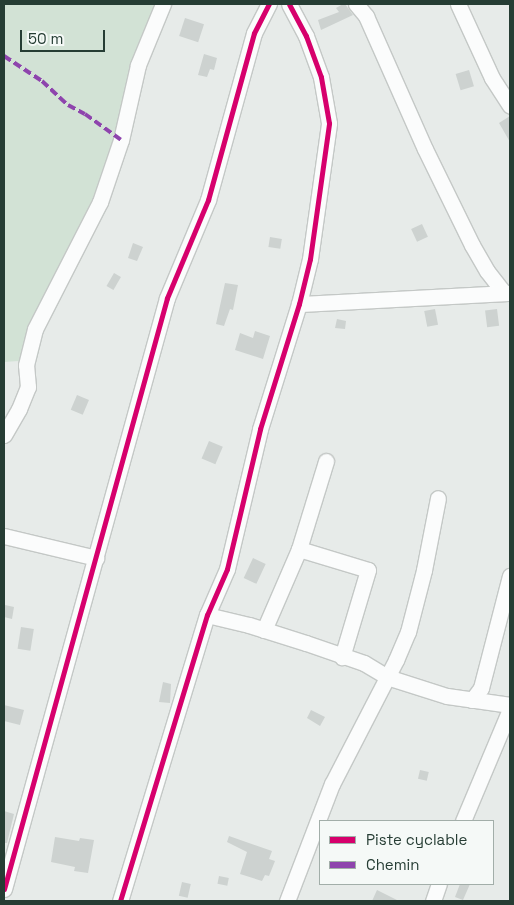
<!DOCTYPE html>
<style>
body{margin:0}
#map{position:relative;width:514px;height:905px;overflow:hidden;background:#e7ebe9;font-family:"Space Grotesk",sans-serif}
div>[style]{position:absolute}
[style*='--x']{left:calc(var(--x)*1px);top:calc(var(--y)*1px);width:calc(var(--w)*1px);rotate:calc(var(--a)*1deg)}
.green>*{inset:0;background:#d2e2d5}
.building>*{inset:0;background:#cdd2d0;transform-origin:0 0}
.roads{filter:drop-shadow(1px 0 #c4c8c6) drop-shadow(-1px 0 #c4c8c6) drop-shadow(0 1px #c4c8c6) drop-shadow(0 -1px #c4c8c6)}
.minor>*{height:15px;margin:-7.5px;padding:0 7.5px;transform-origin:7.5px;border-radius:7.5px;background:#fbfcfc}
.quiet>*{height:4px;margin-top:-2px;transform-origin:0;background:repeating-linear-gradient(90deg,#8e44ad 0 8px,transparent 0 12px)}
.cycleway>*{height:5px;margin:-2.5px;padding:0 2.5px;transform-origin:2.5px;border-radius:2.5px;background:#d6006c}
span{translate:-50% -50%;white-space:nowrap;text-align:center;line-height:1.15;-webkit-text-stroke:4px #f5f9f7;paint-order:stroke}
.frame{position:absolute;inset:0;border:5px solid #263d34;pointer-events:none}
.legend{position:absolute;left:319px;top:820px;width:175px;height:65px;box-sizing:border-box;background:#f5f9f7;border:1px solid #a2aea9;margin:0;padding:6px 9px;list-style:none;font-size:15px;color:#263d34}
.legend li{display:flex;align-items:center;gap:10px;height:25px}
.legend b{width:25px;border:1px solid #a2aea9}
.scale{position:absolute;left:20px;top:30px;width:85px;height:22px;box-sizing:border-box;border:2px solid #263d34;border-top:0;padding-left:6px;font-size:15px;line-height:18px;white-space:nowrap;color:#263d34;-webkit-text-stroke:4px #f5f9f7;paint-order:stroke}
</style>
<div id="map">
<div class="green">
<div style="clip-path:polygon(4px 4px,164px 4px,96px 220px,34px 339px,33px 360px,4px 362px)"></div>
</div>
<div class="building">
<div style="clip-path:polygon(343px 4px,345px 4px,353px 15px,321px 30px,318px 20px,339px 12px,336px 8px)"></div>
<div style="left:185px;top:18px;width:20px;height:19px;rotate:18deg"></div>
<div style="clip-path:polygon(204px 54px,217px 58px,214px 70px,210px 69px,207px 77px,198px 75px)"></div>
<div style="left:469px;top:70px;width:17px;height:14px;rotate:73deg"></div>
<div style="clip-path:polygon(510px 116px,510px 142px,499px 123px)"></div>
<div style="left:422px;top:224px;width:14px;height:12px;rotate:65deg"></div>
<div style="left:270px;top:237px;width:12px;height:10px;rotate:9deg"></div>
<div style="clip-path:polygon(133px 243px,143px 247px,137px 261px,128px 258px)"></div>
<div style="left:114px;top:273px;width:8px;height:15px;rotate:30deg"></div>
<div style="clip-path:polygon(225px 283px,238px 285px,233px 310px,230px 309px,224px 326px,216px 324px)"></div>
<div style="left:435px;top:309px;width:16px;height:11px;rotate:79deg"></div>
<div style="left:497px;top:309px;width:17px;height:12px;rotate:83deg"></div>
<div style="clip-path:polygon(337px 319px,346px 321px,345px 329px,335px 328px)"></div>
<div style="clip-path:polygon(255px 331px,270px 336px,263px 359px,235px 350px,240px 333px,253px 338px)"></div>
<div style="left:77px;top:395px;width:13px;height:16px;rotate:23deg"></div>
<div style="left:209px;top:441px;width:15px;height:19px;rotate:23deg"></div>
<div style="left:253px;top:558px;width:14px;height:22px;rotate:25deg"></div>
<div style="clip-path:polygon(5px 605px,14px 607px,12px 619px,4px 617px)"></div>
<div style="left:21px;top:627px;width:13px;height:22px;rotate:9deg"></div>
<div style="clip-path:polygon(163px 682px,171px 684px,170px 703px,159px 702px)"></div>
<div style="clip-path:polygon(4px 705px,24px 710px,20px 725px,4px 721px)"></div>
<div style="clip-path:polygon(311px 710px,325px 717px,320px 726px,307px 718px)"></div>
<div style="left:420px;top:770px;width:9px;height:9px;rotate:13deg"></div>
<div style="clip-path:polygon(4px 811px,14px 814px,7px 843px,4px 843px)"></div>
<div style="clip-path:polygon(229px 836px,272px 851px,269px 859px,275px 861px,269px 876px,265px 875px,262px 881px,240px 874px,247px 852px,227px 842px)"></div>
<div style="clip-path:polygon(55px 837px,79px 841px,80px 838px,94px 840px,88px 873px,74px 871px,75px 867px,51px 862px)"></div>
<div style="left:219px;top:876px;width:10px;height:8px;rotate:11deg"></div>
<div style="left:182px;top:882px;width:9px;height:14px;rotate:13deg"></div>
<div style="clip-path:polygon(460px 884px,470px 884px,463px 900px,455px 897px)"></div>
<div style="clip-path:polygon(377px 890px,399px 901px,372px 901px)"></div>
</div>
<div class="roads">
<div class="minor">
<div style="--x:356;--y:4;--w:16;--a:50"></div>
<div style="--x:366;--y:16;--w:145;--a:66.1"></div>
<div style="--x:425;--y:149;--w:107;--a:63.9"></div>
<div style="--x:472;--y:245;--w:30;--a:60"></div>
<div style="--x:487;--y:271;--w:28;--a:52"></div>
<div style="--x:458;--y:4;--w:81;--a:65.3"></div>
<div style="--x:492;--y:78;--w:33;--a:57"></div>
<div style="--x:299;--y:304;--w:211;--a:-3"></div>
<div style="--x:4;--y:435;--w:30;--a:-60"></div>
<div style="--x:19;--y:409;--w:24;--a:-68"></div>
<div style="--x:28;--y:387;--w:22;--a:-95"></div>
<div style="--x:26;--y:365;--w:37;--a:-76"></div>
<div style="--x:35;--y:329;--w:143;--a:-62.9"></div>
<div style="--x:100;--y:202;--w:65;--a:-71.3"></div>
<div style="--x:121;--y:140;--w:77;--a:-77.2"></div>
<div style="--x:138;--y:65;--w:66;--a:-67.7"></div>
<div style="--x:4;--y:536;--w:95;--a:13.4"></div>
<div style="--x:299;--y:549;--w:92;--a:-72.9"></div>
<div style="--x:207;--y:615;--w:43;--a:13.4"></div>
<div style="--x:249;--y:625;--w:60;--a:17.5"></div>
<div style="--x:306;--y:643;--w:61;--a:19"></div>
<div style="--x:364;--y:663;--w:27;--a:31"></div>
<div style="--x:387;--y:677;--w:63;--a:17.6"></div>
<div style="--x:447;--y:696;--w:64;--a:8.1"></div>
<div style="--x:264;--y:630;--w:88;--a:-66.6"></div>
<div style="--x:299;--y:549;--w:72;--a:16.9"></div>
<div style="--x:368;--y:570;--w:91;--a:106.6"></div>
<div style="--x:472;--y:700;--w:15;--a:-53"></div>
<div style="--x:481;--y:688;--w:116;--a:-75.5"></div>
<div style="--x:463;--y:821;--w:121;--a:-67.2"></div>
<div style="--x:4;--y:889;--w:613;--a:-74.58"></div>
<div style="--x:167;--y:298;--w:106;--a:-67.3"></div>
<div style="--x:208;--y:200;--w:173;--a:-74.6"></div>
<div style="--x:254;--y:33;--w:33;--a:-63"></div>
<div style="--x:120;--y:901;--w:299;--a:-73.1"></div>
<div style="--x:207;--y:615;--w:50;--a:-66.5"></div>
<div style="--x:227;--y:569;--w:144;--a:-76.7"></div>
<div style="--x:260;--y:429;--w:131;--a:-72.7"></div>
<div style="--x:299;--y:304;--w:46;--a:-76.3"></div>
<div style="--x:310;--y:259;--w:137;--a:-82"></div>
<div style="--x:329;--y:123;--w:47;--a:-99.9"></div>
<div style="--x:321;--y:77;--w:44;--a:-110.1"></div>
<div style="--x:306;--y:36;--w:36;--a:-118"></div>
<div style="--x:287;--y:901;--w:125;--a:-69"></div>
<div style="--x:332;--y:784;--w:140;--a:-62.7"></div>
<div style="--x:396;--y:660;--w:30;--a:-67"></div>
<div style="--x:408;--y:632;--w:64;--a:-75.5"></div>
<div style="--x:424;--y:570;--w:73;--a:-79"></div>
<div style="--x:433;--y:901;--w:18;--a:-71"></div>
</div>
</div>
<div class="quiet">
<div style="--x:4;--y:56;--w:45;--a:33.3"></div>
<div style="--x:42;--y:81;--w:35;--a:43"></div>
<div style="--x:68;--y:105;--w:19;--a:28"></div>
<div style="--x:85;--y:114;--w:44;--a:35.8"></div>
</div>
<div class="cycleway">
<div style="--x:4;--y:889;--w:613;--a:-74.58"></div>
<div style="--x:167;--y:298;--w:106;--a:-67.3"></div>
<div style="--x:208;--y:200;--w:173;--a:-74.6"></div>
<div style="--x:254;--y:33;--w:33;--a:-63"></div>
<div style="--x:120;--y:901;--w:299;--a:-73.1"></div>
<div style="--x:207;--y:615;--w:50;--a:-66.5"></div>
<div style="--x:227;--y:569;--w:144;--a:-76.7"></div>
<div style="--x:260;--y:429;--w:131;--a:-72.7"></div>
<div style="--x:299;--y:304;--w:46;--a:-76.3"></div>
<div style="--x:310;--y:259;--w:137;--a:-82"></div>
<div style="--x:329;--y:123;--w:47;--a:-99.9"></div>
<div style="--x:321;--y:77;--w:44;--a:-110.1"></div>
<div style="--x:306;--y:36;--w:36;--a:-118"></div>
</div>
<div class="frame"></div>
<ul class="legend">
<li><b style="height:6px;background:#d6006c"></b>Piste cyclable</li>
<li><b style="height:6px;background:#8e44ad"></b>Chemin</li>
</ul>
<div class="scale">50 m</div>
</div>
